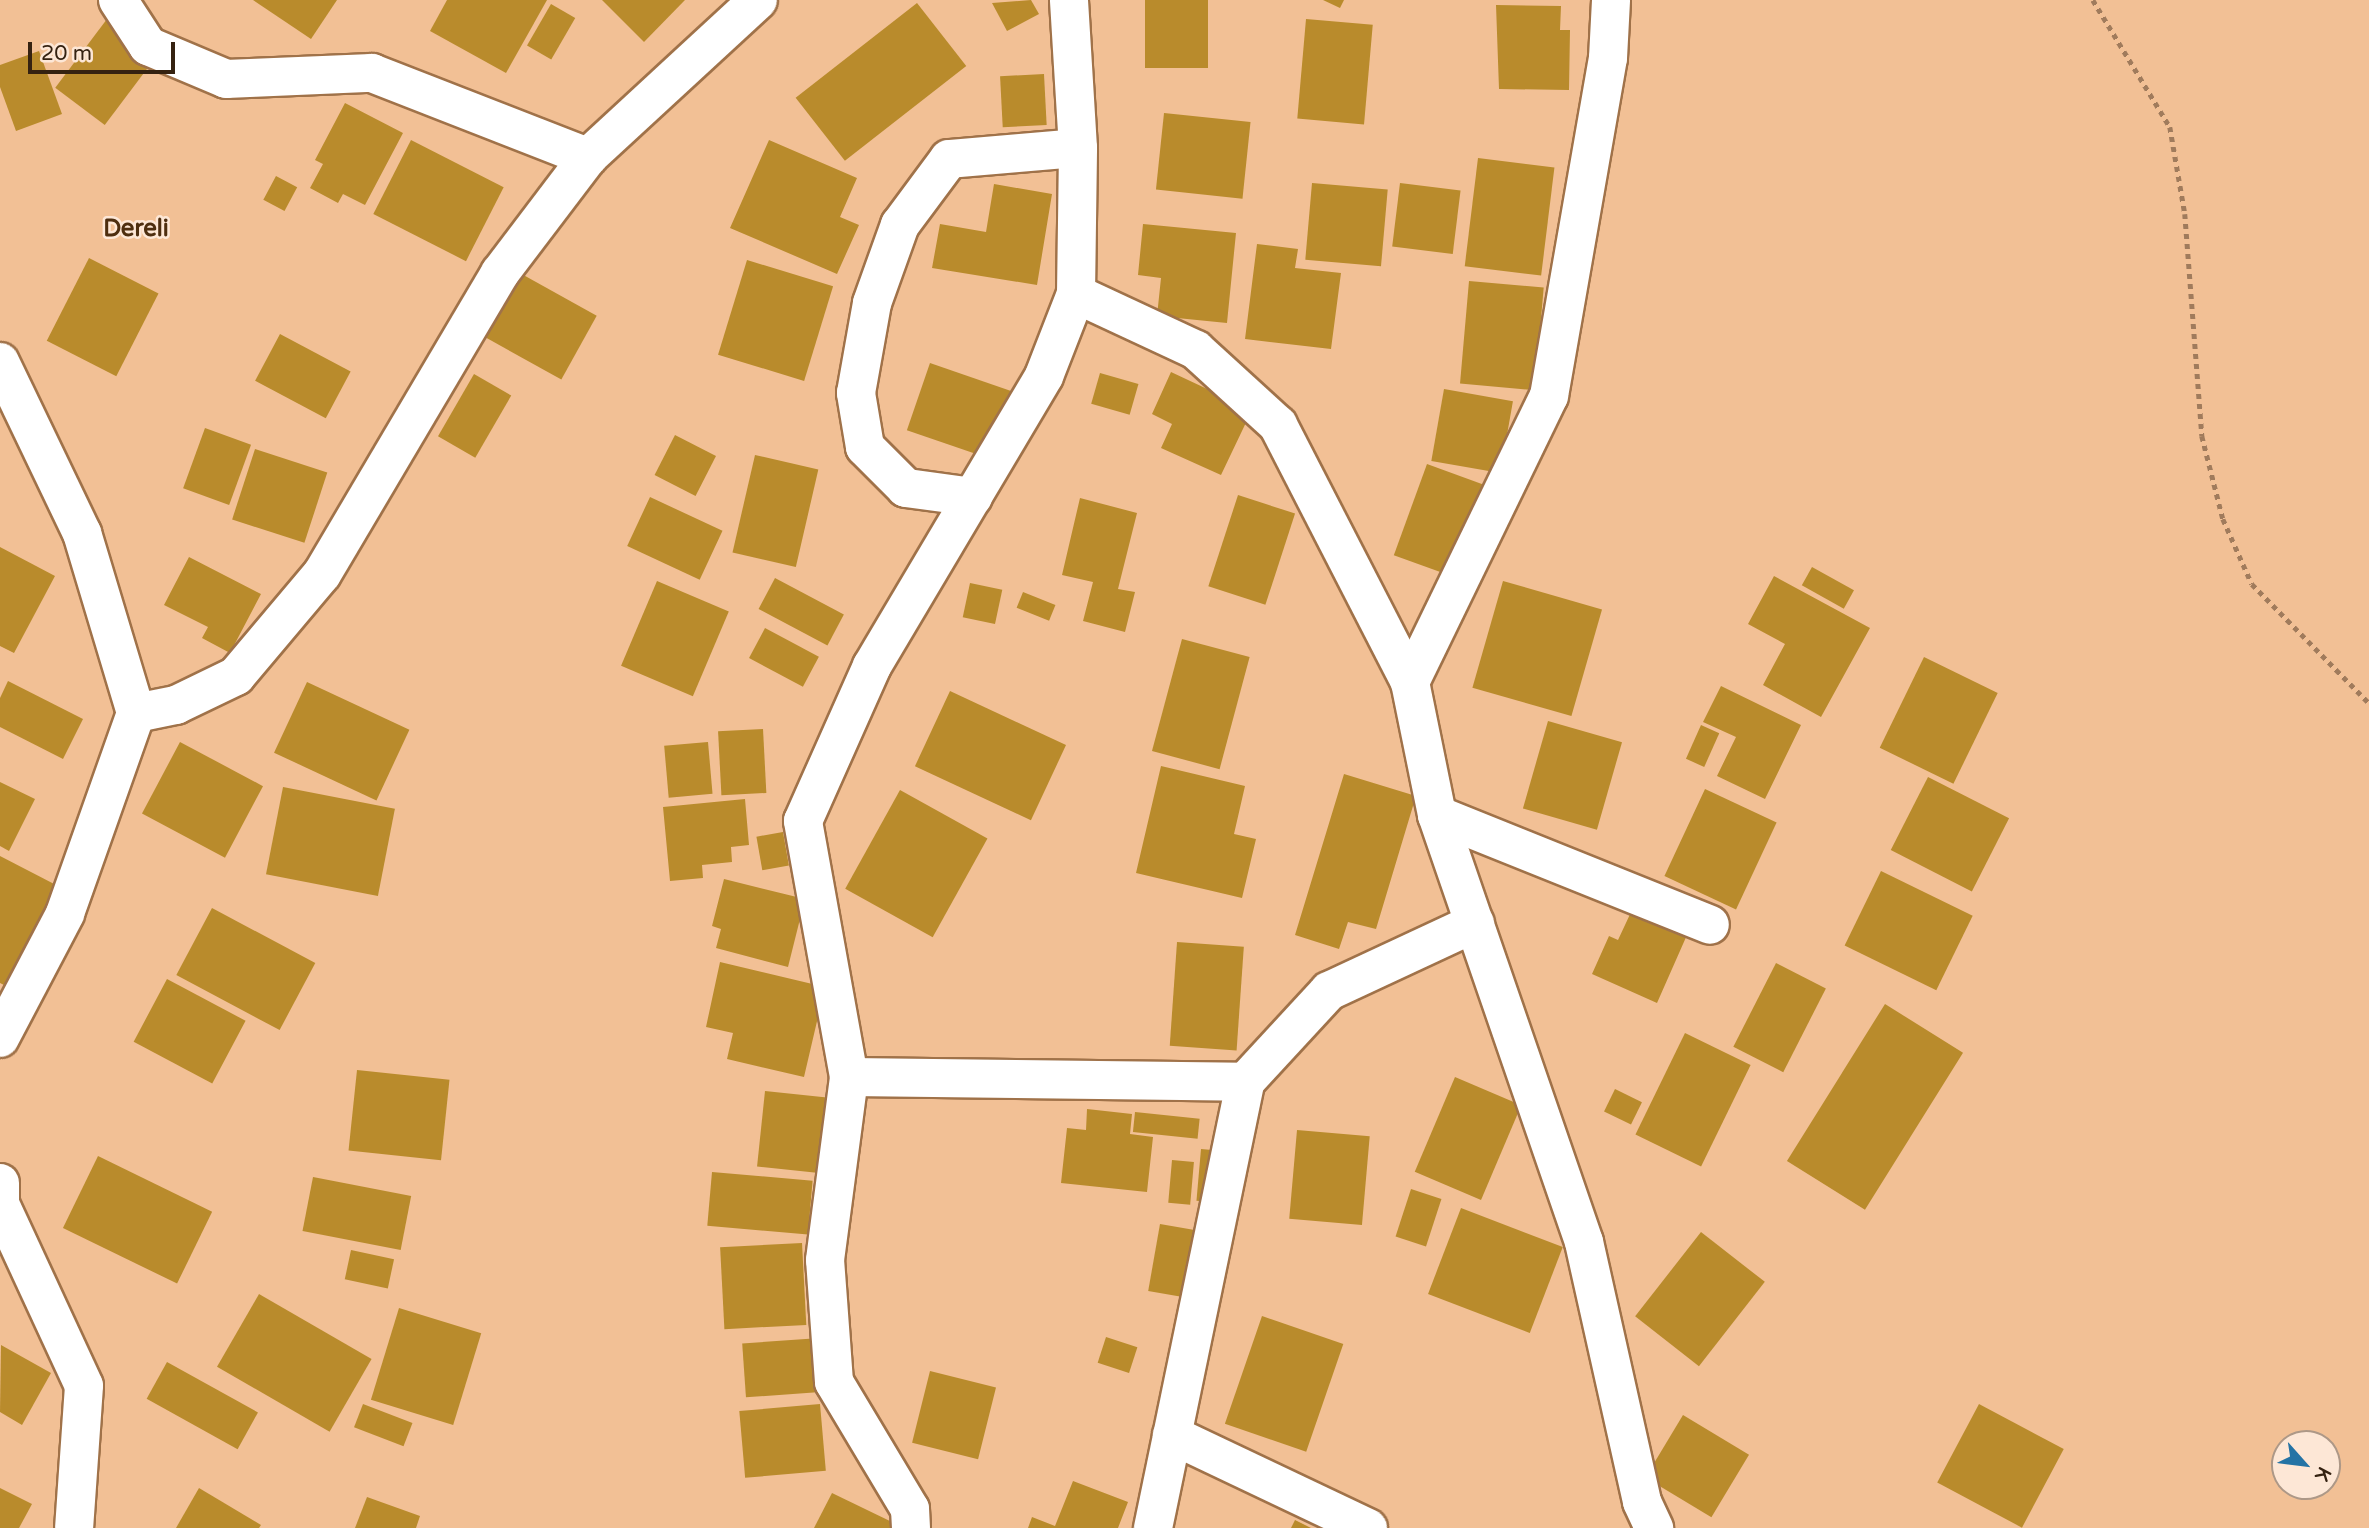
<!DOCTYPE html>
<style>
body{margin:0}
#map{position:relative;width:2369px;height:1528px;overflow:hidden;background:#f2c095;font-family:"Varela Round",sans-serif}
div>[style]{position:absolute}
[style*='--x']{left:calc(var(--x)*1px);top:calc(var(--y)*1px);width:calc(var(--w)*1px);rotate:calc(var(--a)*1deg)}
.building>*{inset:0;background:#b98b2c;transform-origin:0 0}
.path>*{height:4.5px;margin-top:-2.25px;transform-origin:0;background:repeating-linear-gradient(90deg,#a07b5c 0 5px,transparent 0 10px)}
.roads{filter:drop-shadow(2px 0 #a07249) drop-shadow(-2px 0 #a07249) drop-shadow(0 2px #a07249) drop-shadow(0 -2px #a07249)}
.minor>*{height:38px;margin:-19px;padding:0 19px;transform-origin:19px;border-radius:19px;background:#fff}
span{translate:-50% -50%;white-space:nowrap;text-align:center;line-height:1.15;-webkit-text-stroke:5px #fde7d6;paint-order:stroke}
.quarter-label{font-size:24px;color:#4e2e0f;font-weight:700}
.north{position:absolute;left:2271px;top:1430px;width:70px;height:70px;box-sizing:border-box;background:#fde7d6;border:2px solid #ad9887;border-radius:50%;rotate:118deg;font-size:19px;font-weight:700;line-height:28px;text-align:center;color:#352211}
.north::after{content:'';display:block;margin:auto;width:24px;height:32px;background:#2473a5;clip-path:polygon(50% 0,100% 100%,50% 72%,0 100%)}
.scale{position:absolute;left:28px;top:42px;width:147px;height:32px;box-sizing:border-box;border:4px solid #352211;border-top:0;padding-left:9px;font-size:21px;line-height:24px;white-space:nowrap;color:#352211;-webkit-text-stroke:5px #fde7d6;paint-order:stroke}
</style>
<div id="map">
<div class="building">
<div style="clip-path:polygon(253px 0,337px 0,311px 39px)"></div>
<div style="clip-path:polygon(447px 0,547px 0,506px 73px,430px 31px)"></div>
<div style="clip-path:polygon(602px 0,685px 0,644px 42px)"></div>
<div style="clip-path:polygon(1031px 0,1039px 14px,1007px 31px,992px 3px)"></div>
<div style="left:1145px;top:0;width:63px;height:68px"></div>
<div style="clip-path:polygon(1323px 0,1344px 0,1340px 8px)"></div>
<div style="left:917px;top:3px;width:80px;height:154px;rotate:52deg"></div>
<div style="left:551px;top:4px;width:28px;height:48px;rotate:30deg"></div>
<div style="clip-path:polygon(1496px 5px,1561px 6px,1560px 30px,1570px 30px,1569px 90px,1499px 89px)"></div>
<div style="left:107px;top:19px;width:62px;height:86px;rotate:37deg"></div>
<div style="left:1306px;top:19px;width:67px;height:100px;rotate:5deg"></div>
<div style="clip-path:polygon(39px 51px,62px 114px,16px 131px,0 87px,0 65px)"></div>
<div style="left:1044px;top:74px;width:51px;height:44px;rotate:87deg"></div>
<div style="clip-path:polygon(345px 103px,403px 133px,365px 205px,343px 194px,338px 203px,310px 188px,323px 164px,315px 160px)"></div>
<div style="left:1164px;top:113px;width:87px;height:77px;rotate:6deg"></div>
<div style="left:411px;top:140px;width:104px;height:83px;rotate:27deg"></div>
<div style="clip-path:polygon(769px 140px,857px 178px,840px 217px,859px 225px,837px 274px,730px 228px)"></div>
<div style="left:1478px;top:158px;width:77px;height:109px;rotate:7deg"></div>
<div style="left:276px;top:176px;width:24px;height:27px;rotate:28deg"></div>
<div style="left:1312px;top:183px;width:76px;height:77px;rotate:5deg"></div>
<div style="left:1400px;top:183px;width:61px;height:64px;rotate:7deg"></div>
<div style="clip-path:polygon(994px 184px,1052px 194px,1037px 285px,932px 268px,940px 224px,986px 232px)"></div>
<div style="clip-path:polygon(1143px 224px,1236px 233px,1227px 323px,1157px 316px,1161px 278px,1138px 275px)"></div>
<div style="clip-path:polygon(1257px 244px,1298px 249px,1295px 268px,1341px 273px,1331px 349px,1245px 339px)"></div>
<div style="left:89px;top:258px;width:78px;height:93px;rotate:27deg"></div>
<div style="left:747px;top:260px;width:90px;height:99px;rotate:17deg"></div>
<div style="left:518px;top:272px;width:90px;height:73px;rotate:29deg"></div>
<div style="left:1469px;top:281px;width:75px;height:103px;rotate:5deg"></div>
<div style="left:280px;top:334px;width:80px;height:53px;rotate:28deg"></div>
<div style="left:930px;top:363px;width:88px;height:71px;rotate:19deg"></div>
<div style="clip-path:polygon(1171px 372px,1252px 410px,1221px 475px,1161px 448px,1172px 424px,1152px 414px)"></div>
<div style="left:1100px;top:373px;width:40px;height:32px;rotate:16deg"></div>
<div style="left:474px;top:374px;width:43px;height:72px;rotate:30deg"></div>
<div style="left:1444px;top:389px;width:70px;height:73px;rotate:10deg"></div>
<div style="left:205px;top:428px;width:49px;height:64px;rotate:20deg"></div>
<div style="left:675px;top:435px;width:46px;height:45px;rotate:27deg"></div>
<div style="left:255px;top:449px;width:76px;height:74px;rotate:18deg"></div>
<div style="left:755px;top:455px;width:65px;height:100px;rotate:13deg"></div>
<div style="left:1427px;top:464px;width:62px;height:97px;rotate:20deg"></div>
<div style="left:1238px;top:495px;width:60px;height:96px;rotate:18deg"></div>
<div style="left:650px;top:497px;width:80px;height:54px;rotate:25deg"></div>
<div style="clip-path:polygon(1080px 498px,1137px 513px,1118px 589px,1135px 592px,1125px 632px,1083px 621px,1093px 582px,1062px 575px)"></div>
<div style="clip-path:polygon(0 547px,55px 576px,14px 653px,0 646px)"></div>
<div style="clip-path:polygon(189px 557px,261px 594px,230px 653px,202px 638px,208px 627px,164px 605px)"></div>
<div style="left:1812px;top:567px;width:48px;height:21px;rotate:29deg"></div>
<div style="clip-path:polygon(1774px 576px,1870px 628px,1821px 717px,1763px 685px,1785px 644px,1748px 624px)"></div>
<div style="left:775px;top:578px;width:78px;height:35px;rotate:28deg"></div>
<div style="left:657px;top:581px;width:78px;height:92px;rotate:23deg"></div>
<div style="left:1503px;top:581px;width:103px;height:111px;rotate:16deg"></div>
<div style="left:970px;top:583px;width:33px;height:35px;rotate:12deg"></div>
<div style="left:1023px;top:592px;width:35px;height:17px;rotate:22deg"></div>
<div style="left:765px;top:628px;width:61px;height:34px;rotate:28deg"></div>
<div style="left:1182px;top:639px;width:70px;height:116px;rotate:15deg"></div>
<div style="left:1924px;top:657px;width:82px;height:101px;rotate:26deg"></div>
<div style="clip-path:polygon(8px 681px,83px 719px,63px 759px,0 727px,0 698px)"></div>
<div style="left:307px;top:682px;width:113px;height:78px;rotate:25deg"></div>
<div style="clip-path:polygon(1721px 686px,1801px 725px,1765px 799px,1717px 776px,1736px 737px,1703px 722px)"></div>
<div style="left:950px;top:691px;width:128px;height:83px;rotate:25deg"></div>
<div style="left:1548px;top:721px;width:77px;height:91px;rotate:16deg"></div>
<div style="left:1701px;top:725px;width:20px;height:37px;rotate:24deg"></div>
<div style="left:763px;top:729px;width:64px;height:45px;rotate:87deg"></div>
<div style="left:180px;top:742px;width:94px;height:81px;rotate:28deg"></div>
<div style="left:708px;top:742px;width:52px;height:44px;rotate:85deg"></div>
<div style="clip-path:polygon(1161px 766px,1245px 786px,1234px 834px,1256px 839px,1242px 898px,1136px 873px)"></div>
<div style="clip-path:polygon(1344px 774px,1416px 796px,1376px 929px,1348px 922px,1339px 949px,1295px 935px)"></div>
<div style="left:1928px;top:777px;width:91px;height:82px;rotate:27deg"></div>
<div style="clip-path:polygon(0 782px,35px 799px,9px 851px,0 846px)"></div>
<div style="left:283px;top:787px;width:114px;height:89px;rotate:11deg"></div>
<div style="left:1705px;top:789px;width:79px;height:96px;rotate:25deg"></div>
<div style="left:900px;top:790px;width:100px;height:113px;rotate:29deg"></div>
<div style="clip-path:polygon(745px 799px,749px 845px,731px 847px,732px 862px,702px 865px,703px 878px,670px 881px,663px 807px)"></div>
<div style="left:783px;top:832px;width:34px;height:27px;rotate:80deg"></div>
<div style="clip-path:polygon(0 856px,58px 886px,6px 986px,0 983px)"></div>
<div style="left:1881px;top:871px;width:102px;height:83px;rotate:26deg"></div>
<div style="clip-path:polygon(724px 879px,805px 899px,788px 967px,716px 948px,721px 929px,712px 926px)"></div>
<div style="left:212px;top:908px;width:117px;height:76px;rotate:28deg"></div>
<div style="clip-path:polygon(1632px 910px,1687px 935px,1657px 1003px,1592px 974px,1609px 936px,1618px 940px)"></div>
<div style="left:1177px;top:942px;width:67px;height:104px;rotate:4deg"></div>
<div style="clip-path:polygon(720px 962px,825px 987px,804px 1077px,727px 1059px,733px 1033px,706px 1027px)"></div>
<div style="left:1776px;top:963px;width:56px;height:94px;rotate:27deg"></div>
<div style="left:167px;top:979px;width:89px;height:71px;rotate:28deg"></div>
<div style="left:1885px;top:1004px;width:92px;height:185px;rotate:32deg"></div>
<div style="left:1685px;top:1033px;width:73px;height:113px;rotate:26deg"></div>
<div style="left:357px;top:1070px;width:93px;height:81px;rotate:6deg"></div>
<div style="left:1455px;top:1077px;width:72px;height:103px;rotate:23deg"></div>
<div style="left:1615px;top:1089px;width:30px;height:25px;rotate:26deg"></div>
<div style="left:765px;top:1091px;width:67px;height:76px;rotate:6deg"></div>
<div style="clip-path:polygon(1087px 1109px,1132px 1114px,1130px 1134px,1153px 1137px,1147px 1192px,1061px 1183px,1067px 1128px,1086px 1130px)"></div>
<div style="left:1135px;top:1112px;width:65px;height:20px;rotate:6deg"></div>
<div style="left:1297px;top:1130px;width:73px;height:89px;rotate:5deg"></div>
<div style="left:1201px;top:1149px;width:22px;height:52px;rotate:5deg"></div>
<div style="left:98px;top:1156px;width:127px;height:80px;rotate:26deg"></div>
<div style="left:1172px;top:1160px;width:22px;height:43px;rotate:5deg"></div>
<div style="left:712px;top:1172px;width:101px;height:54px;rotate:5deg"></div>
<div style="left:313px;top:1177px;width:100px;height:55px;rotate:11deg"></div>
<div style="left:1411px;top:1189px;width:32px;height:50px;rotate:18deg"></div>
<div style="left:1461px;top:1208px;width:109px;height:92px;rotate:21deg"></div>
<div style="left:1160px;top:1224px;width:41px;height:68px;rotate:10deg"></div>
<div style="left:1701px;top:1232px;width:81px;height:107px;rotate:38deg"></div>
<div style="left:802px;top:1243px;width:82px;height:82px;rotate:87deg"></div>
<div style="left:351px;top:1250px;width:44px;height:30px;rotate:12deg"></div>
<div style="left:259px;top:1294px;width:130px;height:84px;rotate:30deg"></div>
<div style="left:399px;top:1308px;width:86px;height:96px;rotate:17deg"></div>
<div style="left:1262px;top:1316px;width:86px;height:114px;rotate:19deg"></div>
<div style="left:1106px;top:1337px;width:33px;height:27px;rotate:18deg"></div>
<div style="left:820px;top:1338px;width:54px;height:78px;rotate:86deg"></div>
<div style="clip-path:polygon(1px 1345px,51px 1373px,22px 1425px,0 1412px)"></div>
<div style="left:167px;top:1362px;width:104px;height:42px;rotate:29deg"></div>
<div style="left:930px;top:1371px;width:68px;height:74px;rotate:14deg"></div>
<div style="left:363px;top:1404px;width:53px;height:25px;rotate:21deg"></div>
<div style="left:820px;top:1404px;width:67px;height:81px;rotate:85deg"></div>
<div style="left:1979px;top:1404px;width:96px;height:89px;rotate:28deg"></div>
<div style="left:1683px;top:1415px;width:77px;height:73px;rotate:31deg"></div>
<div style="clip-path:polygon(1073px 1481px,1128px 1502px,1118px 1528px,1028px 1528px,1032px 1517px,1055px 1526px)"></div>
<div style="clip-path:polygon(0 1488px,32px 1504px,19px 1528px,0 1528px)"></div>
<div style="clip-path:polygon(199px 1488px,261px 1525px,259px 1528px,176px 1528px)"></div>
<div style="clip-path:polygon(832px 1493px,894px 1523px,892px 1528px,814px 1528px)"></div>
<div style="clip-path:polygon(367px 1497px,420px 1516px,416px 1528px,355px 1528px)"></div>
<div style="clip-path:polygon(1295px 1520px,1311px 1528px,1291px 1528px)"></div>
</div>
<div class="path">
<div style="--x:2093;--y:0;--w:149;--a:58.8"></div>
<div style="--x:2170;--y:127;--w:88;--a:80.2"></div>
<div style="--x:2185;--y:214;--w:223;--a:85.6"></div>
<div style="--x:2202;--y:436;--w:86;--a:75.8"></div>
<div style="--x:2223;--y:519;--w:71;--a:66"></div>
<div style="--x:2252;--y:584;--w:167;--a:45.5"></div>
</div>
<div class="roads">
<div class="minor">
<div style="--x:118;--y:0;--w:55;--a:56.9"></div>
<div style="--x:148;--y:46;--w:85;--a:22.9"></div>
<div style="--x:226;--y:79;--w:146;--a:-2.4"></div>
<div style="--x:372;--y:73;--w:232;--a:21.3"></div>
<div style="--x:1076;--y:294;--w:132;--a:25"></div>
<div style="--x:1196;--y:350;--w:111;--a:42.4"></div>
<div style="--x:1278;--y:425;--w:289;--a:62.8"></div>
<div style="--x:1410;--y:682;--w:136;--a:78.5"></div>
<div style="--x:1437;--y:815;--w:452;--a:71"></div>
<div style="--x:1584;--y:1242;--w:266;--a:77.4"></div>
<div style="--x:1642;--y:1502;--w:29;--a:65"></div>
<div style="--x:0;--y:362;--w:190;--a:64.4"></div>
<div style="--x:82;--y:533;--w:188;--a:73.3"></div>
<div style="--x:136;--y:713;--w:213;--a:109.5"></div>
<div style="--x:65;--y:914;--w:140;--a:117.7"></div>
<div style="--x:973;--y:497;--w:68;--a:-172.3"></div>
<div style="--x:906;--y:488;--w:58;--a:-135"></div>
<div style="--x:865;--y:447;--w:55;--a:-99.5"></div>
<div style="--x:856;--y:393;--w:91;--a:-79.9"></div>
<div style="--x:872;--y:303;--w:83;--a:-70.3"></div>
<div style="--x:900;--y:225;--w:82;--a:-53.4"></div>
<div style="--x:949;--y:159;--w:129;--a:-4.9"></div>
<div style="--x:1410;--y:682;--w:318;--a:-64.1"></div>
<div style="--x:1549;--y:396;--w:343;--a:-80.1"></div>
<div style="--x:1608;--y:58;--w:58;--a:-87"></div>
<div style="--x:136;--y:713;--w:41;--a:-11.3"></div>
<div style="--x:176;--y:705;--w:67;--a:-25.8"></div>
<div style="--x:236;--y:676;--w:133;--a:-49.9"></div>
<div style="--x:322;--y:574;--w:350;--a:-59.4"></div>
<div style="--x:500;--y:273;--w:146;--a:-52.8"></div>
<div style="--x:588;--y:157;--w:231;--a:-42.7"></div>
<div style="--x:1437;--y:815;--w:294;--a:21.9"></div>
<div style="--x:849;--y:1077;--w:396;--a:0.7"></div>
<div style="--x:0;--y:1183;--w:21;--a:90"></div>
<div style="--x:0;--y:1204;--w:200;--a:65.2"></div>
<div style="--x:84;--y:1386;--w:142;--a:94"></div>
<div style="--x:1172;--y:1435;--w:217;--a:25.4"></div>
<div style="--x:911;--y:1528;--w:19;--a:-93"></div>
<div style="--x:910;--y:1509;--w:148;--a:-120.9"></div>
<div style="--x:834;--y:1382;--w:122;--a:-94.2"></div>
<div style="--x:825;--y:1260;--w:185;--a:-82.5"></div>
<div style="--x:849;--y:1077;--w:260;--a:-100.2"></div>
<div style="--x:803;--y:821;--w:170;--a:-66"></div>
<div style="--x:872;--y:666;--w:337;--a:-59.3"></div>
<div style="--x:1044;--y:376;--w:88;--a:-68.7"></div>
<div style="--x:1076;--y:294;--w:146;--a:-89.2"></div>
<div style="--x:1078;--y:148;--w:148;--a:-93.5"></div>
<div style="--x:1153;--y:1528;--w:455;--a:-78.3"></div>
<div style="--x:1245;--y:1082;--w:124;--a:-47.3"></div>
<div style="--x:1329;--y:991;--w:161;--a:-25"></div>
</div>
</div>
<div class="quarter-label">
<span style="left:136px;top:229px">Dereli</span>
</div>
<div class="north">K</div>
<div class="scale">20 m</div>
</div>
